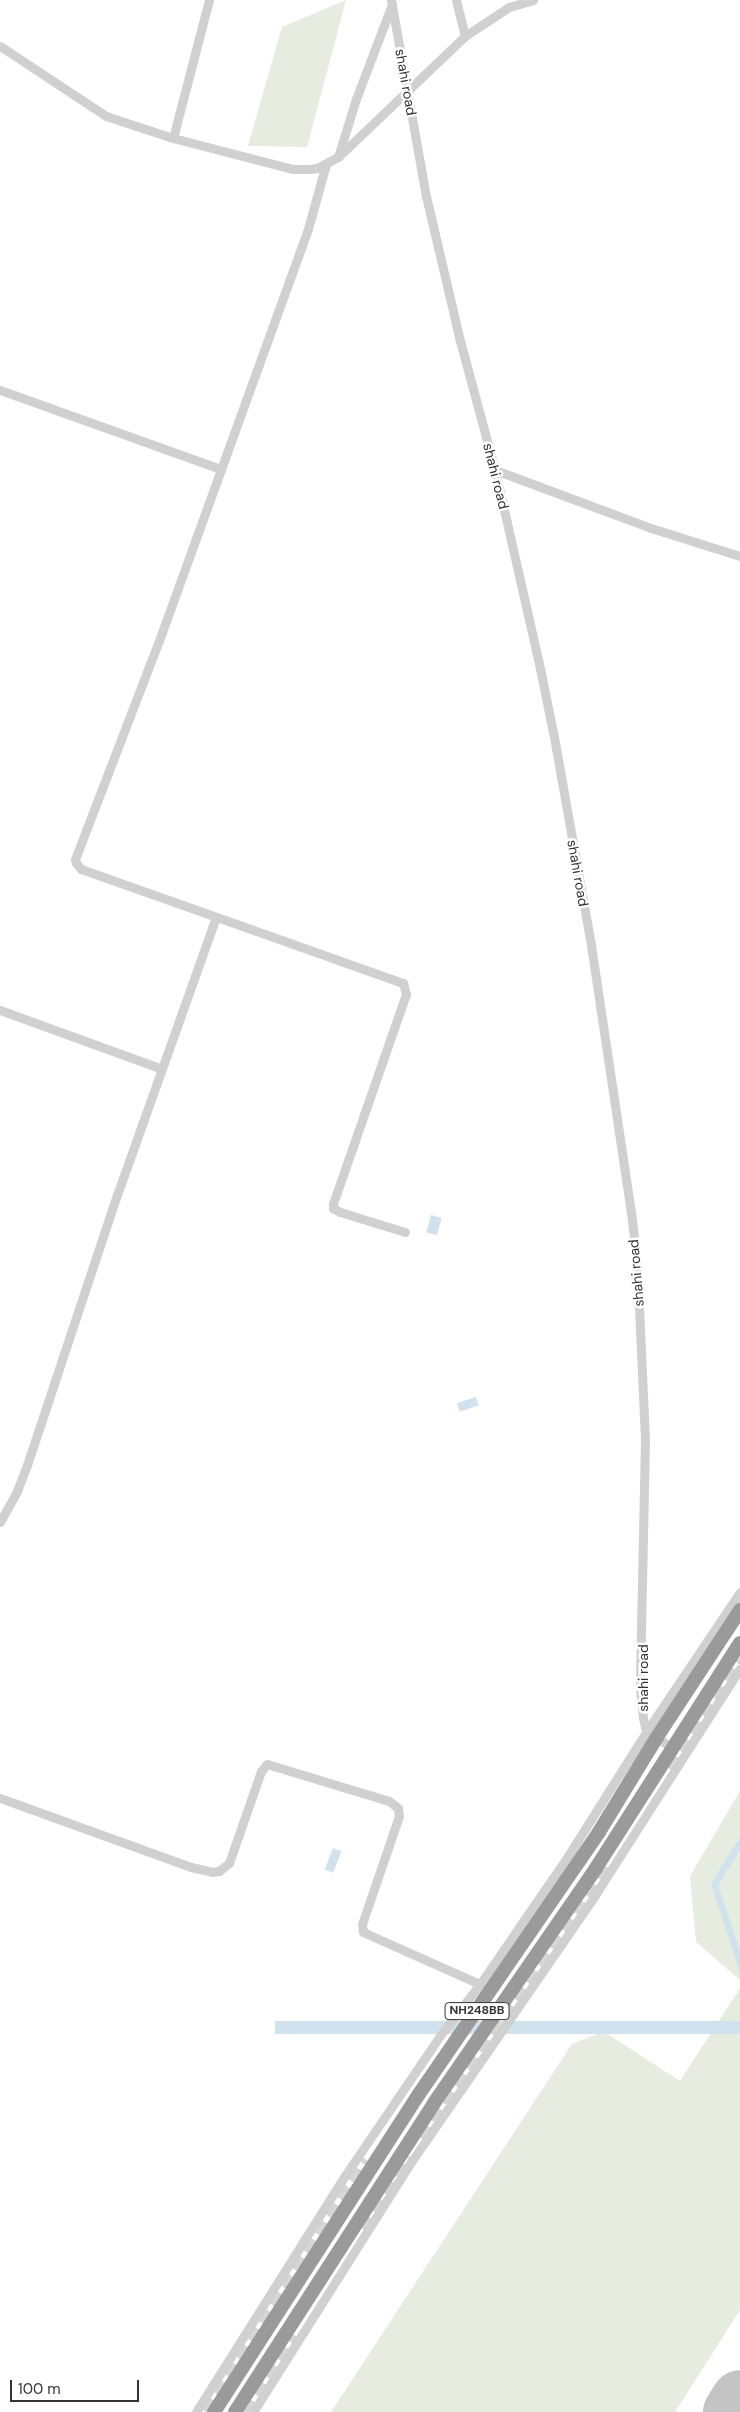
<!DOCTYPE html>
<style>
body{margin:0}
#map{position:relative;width:740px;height:2412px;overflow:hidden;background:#fff;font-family:"DM Sans",sans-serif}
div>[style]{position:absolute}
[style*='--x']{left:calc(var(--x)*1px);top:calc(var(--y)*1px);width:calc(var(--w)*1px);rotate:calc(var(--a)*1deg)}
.green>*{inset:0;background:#e6ecdf}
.water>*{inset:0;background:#cfe2ee;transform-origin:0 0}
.runway>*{height:58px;margin:-29px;padding:0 29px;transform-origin:29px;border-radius:29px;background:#c4c4c4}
.highway-tunnel>*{height:14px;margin-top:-7px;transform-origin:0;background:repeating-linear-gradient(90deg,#d6d6d6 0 14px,transparent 0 21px)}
.minor>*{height:9px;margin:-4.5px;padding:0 4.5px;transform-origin:4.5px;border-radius:4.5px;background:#d0d0d0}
.highway>*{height:14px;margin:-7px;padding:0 7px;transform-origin:7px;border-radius:7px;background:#9a9a9a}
span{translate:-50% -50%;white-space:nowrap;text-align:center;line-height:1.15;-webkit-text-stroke:5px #fff;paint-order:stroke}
.shield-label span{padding:1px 4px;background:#fff;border:1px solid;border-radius:4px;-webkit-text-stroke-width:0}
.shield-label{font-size:12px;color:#333;font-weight:700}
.street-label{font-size:14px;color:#333}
.scale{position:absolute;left:10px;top:2380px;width:129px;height:22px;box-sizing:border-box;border:2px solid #333;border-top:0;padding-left:6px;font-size:15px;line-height:18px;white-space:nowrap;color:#333;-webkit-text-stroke:4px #fff;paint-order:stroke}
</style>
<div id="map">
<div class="green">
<div style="clip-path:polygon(346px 0,307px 147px,248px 146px,282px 27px)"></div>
<div style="clip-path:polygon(740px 1791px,740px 1980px,696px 1942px,690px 1876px)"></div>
<div style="clip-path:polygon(740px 1988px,740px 2310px,675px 2412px,331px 2412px,572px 2044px,600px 2033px,609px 2035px,680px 2081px)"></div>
</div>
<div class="water">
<div style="left:431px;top:1215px;width:11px;height:18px;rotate:15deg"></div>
<div style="left:476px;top:1397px;width:9px;height:20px;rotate:72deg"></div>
<div style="clip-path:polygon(740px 1837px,740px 1850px,718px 1885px,740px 1951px,740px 1973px,711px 1883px)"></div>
<div style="left:333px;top:1848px;width:9px;height:23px;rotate:21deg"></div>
<div style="left:740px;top:2021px;width:13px;height:465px;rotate:90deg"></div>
</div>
<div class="runway">
<div style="--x:732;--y:2412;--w:15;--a:-58"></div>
</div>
<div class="highway-tunnel">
<div style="--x:668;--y:1768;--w:131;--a:-56.8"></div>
<div style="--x:422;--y:2139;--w:329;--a:-56.2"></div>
<div style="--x:361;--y:2228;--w:86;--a:-55.4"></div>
<div style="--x:206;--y:2412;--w:299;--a:-57.2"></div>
<div style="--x:244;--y:2412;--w:92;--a:-57.9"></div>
</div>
<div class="minor">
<div style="--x:391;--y:0;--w:199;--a:79.9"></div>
<div style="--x:426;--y:196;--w:145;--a:76.8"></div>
<div style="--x:459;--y:337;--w:138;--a:74.9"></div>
<div style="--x:495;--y:470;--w:194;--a:77.2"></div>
<div style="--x:538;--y:659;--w:80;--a:78.4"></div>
<div style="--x:554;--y:737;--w:211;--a:79.9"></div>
<div style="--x:591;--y:945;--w:270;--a:81.5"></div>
<div style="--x:631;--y:1212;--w:51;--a:83.3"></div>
<div style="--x:637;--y:1263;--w:177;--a:87.4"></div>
<div style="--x:645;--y:1440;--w:249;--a:91.2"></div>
<div style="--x:640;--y:1689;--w:29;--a:84"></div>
<div style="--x:643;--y:1718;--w:9;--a:77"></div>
<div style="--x:645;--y:1727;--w:33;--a:39"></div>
<div style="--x:456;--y:0;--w:37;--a:76"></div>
<div style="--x:0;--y:46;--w:127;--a:33.4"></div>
<div style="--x:106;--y:116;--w:71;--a:18.2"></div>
<div style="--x:173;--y:138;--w:124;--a:14.5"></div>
<div style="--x:293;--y:169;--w:17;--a:0"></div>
<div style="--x:310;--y:169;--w:7;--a:-8"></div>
<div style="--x:317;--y:168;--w:24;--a:-28"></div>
<div style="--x:338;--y:157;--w:175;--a:-43.6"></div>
<div style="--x:465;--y:36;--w:53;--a:-33.4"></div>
<div style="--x:509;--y:7;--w:25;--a:-16"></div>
<div style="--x:173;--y:138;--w:143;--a:-75.4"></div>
<div style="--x:338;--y:157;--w:61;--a:-72.8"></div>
<div style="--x:356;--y:99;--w:102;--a:-69.2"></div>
<div style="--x:326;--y:164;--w:67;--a:105.5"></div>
<div style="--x:308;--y:229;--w:440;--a:109.9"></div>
<div style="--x:158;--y:643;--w:231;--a:111"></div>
<div style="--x:75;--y:859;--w:4;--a:76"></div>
<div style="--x:76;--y:863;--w:8;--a:50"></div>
<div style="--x:81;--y:869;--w:342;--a:19.5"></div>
<div style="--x:403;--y:983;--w:11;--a:75"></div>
<div style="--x:406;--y:994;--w:222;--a:109.2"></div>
<div style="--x:333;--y:1204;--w:4;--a:90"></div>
<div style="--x:333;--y:1208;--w:8;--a:30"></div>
<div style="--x:340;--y:1212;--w:68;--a:17.1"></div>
<div style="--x:0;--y:390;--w:235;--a:19.7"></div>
<div style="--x:495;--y:470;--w:166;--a:20.4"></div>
<div style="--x:651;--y:528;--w:93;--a:17.5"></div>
<div style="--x:0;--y:1010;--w:172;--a:20"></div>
<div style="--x:0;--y:1522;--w:35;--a:-61"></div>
<div style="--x:17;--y:1491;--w:28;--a:-69"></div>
<div style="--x:27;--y:1465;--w:285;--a:-71.6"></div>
<div style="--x:117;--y:1195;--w:295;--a:-70.4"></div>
<div style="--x:0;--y:1798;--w:203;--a:19.9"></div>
<div style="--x:191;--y:1867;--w:22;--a:13"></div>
<div style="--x:212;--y:1872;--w:7;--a:-8"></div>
<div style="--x:219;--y:1871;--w:13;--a:-39"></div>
<div style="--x:229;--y:1863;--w:97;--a:-70.8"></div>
<div style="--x:261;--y:1771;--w:9;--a:-49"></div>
<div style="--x:267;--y:1764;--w:127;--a:16.9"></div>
<div style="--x:389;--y:1801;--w:11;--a:38"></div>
<div style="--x:398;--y:1808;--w:8;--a:83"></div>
<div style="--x:399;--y:1816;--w:114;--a:108.9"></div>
<div style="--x:362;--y:1924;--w:8;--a:83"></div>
<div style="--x:363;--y:1932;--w:128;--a:24"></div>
<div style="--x:196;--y:2412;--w:278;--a:-57.8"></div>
<div style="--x:344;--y:2177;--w:169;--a:-55.8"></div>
<div style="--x:439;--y:2037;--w:67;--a:-52.3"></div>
<div style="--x:480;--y:1984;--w:155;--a:-55.5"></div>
<div style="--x:568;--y:1856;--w:150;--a:-57.8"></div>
<div style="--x:648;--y:1729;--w:165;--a:-56.1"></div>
<div style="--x:253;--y:2412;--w:289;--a:-57.7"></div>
<div style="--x:407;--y:2168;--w:331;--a:-55.4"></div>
<div style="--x:595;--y:1895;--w:269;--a:-57.4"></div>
</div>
<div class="highway">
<div style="--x:214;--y:2412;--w:378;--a:-57.2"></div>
<div style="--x:419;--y:2094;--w:318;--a:-55.5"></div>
<div style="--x:599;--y:1832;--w:111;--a:-58.6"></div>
<div style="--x:657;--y:1737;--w:152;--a:-56.8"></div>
<div style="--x:235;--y:2412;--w:368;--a:-57.2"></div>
<div style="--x:434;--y:2103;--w:285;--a:-55.4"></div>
<div style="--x:596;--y:1868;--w:267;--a:-57.4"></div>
</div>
<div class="shield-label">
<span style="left:477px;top:2011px">NH248BB</span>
</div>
<div class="street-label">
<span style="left:406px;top:82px;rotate:80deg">shahi road</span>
<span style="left:496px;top:476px;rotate:76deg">shahi road</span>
<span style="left:578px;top:873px;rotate:80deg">shahi road</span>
<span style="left:636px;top:1273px;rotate:-95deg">shahi road</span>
<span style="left:643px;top:1678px;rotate:-90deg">shahi road</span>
</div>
<div class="scale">100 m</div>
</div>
